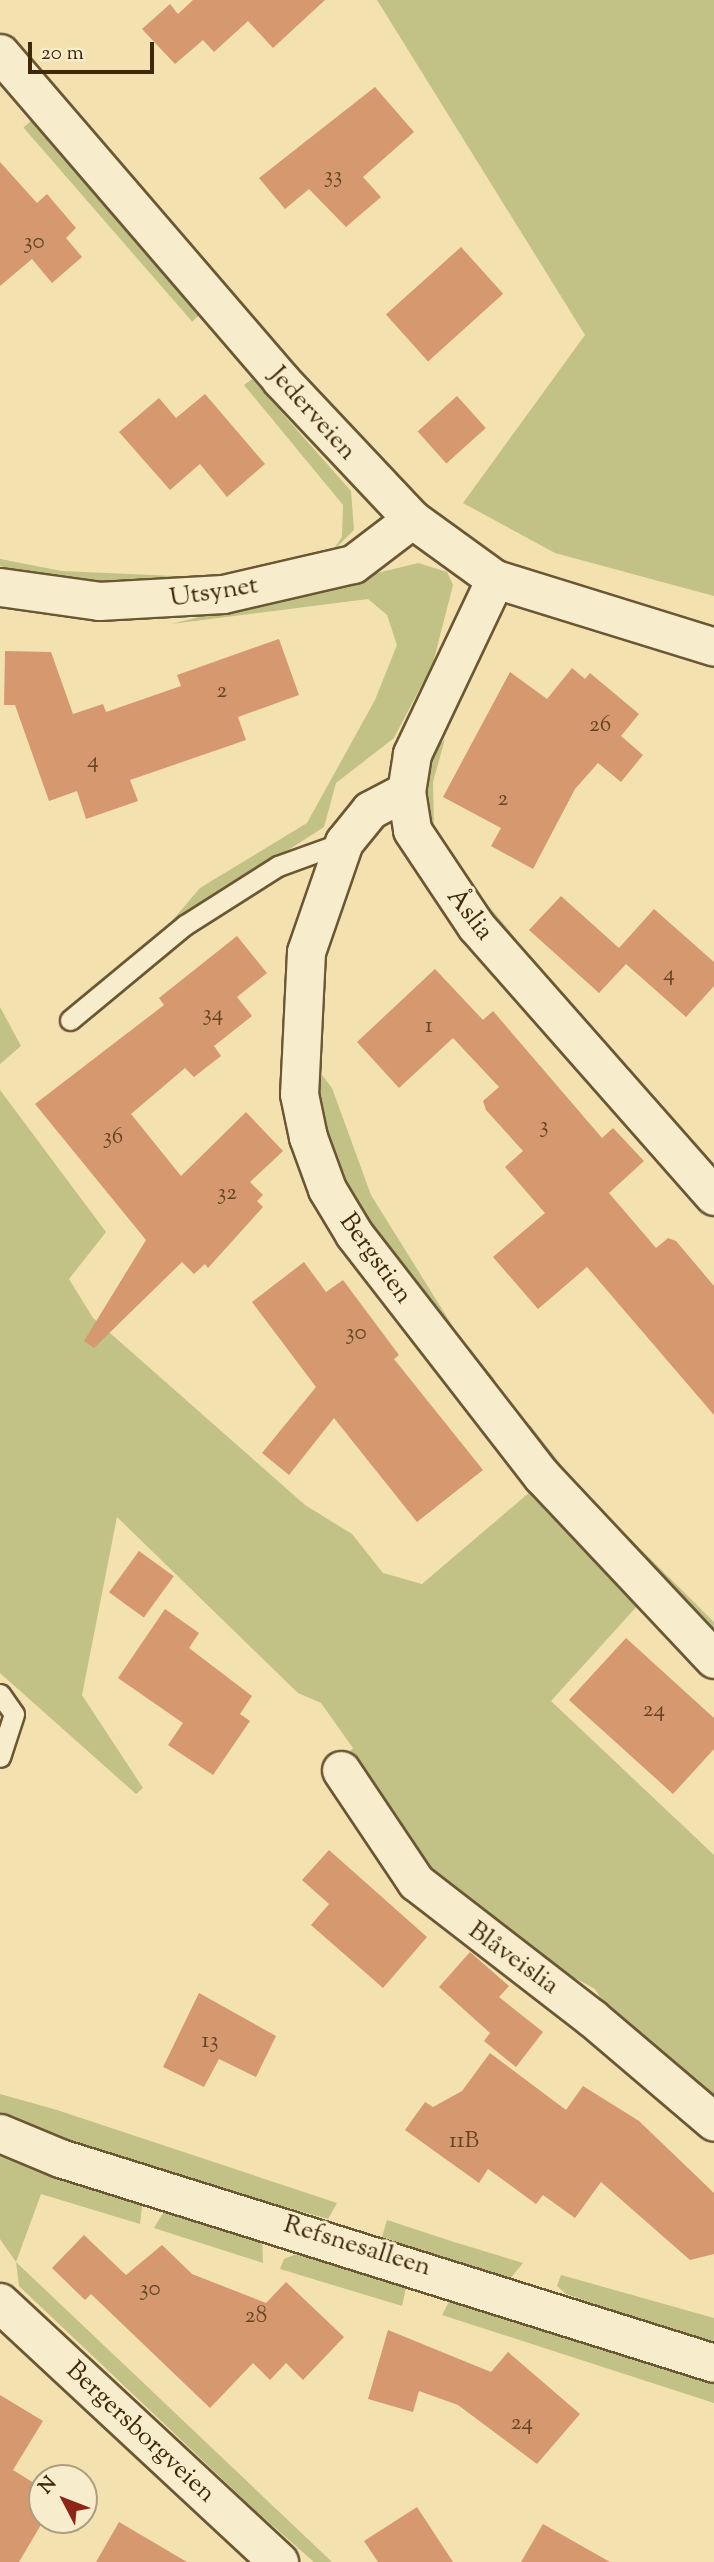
<!DOCTYPE html>
<meta charset="utf-8">
<style>
body{margin:0}
#map{position:relative;width:714px;height:2562px;overflow:hidden;background:#f3e1b0;font-family:"Sorts Mill Goudy",serif}
div>[style]{position:absolute}
[style*='--x']{left:calc(var(--x)*1px);top:calc(var(--y)*1px);width:calc(var(--w)*1px);rotate:calc(var(--a)*1deg)}
.green>*{inset:0;background:#c2c186;transform-origin:0 0}
.building>*{inset:0;background:#d6986f;transform-origin:0 0}
.roads{filter:drop-shadow(2px 0 #6b5734) drop-shadow(-2px 0 #6b5734) drop-shadow(0 2px #6b5734) drop-shadow(0 -2px #6b5734)}
.service>*{height:19px;margin:-9.5px;padding:0 9.5px;transform-origin:9.5px;border-radius:9.5px;background:#f7eccc}
.minor>*{height:37px;margin:-18.5px;padding:0 18.5px;transform-origin:18.5px;border-radius:18.5px;background:#f7eccc}
.tertiary>*{height:38px;margin:-19px;padding:0 19px;transform-origin:19px;border-radius:19px;background:#f7eccc}
span{translate:-50% -50%;white-space:nowrap;text-align:center;line-height:1.15;-webkit-text-stroke:6px #f7eccc;paint-order:stroke}
.number-label{font-size:23px;color:#644523}
.number-label span{-webkit-text-stroke-width:0}
.street-label{font-size:26px;color:#3e290a}
.north{position:absolute;left:28px;top:2464px;width:70px;height:70px;box-sizing:border-box;background:#f7eccc;border:2px solid #ad9e7e;border-radius:50%;rotate:312deg;font-size:19px;font-weight:700;line-height:28px;text-align:center;color:#3e290a}
.north::after{content:'';display:block;margin:auto;width:24px;height:32px;background:#8f2418;clip-path:polygon(50% 0,100% 100%,50% 72%,0 100%)}
.scale{position:absolute;left:28px;top:42px;width:126px;height:32px;box-sizing:border-box;border:4px solid #3e290a;border-top:0;padding-left:9px;font-size:21px;line-height:24px;white-space:nowrap;color:#3e290a;-webkit-text-stroke:5px #f7eccc;paint-order:stroke}
</style>
<div id="map">
<div class="green">
<div style="clip-path:polygon(377px 0,714px 0,714px 596px,555px 553px,463px 503px,585px 335px)"></div>
<div style="left:31px;top:121px;width:257px;height:10px;rotate:49deg"></div>
<div style="clip-path:polygon(252px 379px,351px 491px,354px 530px,328px 556px,308px 561px,333px 550px,342px 537px,343px 505px,244px 385px)"></div>
<div style="clip-path:polygon(0 559px,62px 571px,219px 578px,78px 582px,24px 574px,0 566px)"></div>
<div style="clip-path:polygon(418px 563px,447px 572px,453px 585px,433px 663px,394px 738px,336px 783px,324px 827px,164px 930px,200px 888px,307px 823px,375px 700px,397px 645px,387px 615px,368px 599px,171px 624px)"></div>
<div style="clip-path:polygon(445px 739px,433px 782px,434px 830px,452px 862px,517px 940px,508px 938px,442px 861px,425px 819px,421px 790px,428px 759px)"></div>
<div style="clip-path:polygon(0 1007px,21px 1046px,0 1064px)"></div>
<div style="clip-path:polygon(315px 1066px,332px 1088px,371px 1195px,455px 1330px,495px 1380px,454px 1349px,364px 1225px,321px 1139px)"></div>
<div style="clip-path:polygon(0 1090px,106px 1232px,69px 1279px,93px 1318px,305px 1505px,352px 1534px,383px 1573px,422px 1584px,537px 1486px,639px 1604px,551px 1701px,714px 1855px,714px 2107px,613px 2019px,595px 1989px,575px 1978px,553px 1978px,417px 1868px,345px 1758px,353px 1748px,321px 1703px,298px 1693px,117px 1517px,82px 1695px,143px 1788px,136px 1794px,0 1673px)"></div>
<div style="clip-path:polygon(530px 1425px,581px 1490px,714px 1622px,714px 1644px,523px 1434px)"></div>
<div style="clip-path:polygon(0 2094px,57px 2110px,337px 2203px,328px 2219px,79px 2148px,0 2120px)"></div>
<div style="clip-path:polygon(0 2145px,143px 2198px,140px 2224px,41px 2194px,16px 2262px,332px 2562px,314px 2562px,256px 2511px,19px 2286px,16px 2262px,0 2239px)"></div>
<div style="clip-path:polygon(169px 2203px,262px 2232px,263px 2263px,154px 2228px)"></div>
<div style="clip-path:polygon(387px 2220px,454px 2242px,523px 2263px,509px 2280px,382px 2237px)"></div>
<div style="clip-path:polygon(311px 2248px,407px 2283px,402px 2306px,280px 2269px,284px 2259px)"></div>
<div style="clip-path:polygon(561px 2275px,714px 2318px,714px 2346px,566px 2294px,557px 2286px)"></div>
<div style="clip-path:polygon(453px 2294px,714px 2373px,714px 2403px,442px 2315px)"></div>
</div>
<div class="building">
<div style="clip-path:polygon(193px 0,325px 0,273px 48px,248px 21px,214px 52px,203px 40px,175px 64px,142px 29px,170px 4px,178px 14px)"></div>
<div style="clip-path:polygon(375px 87px,414px 132px,363px 177px,381px 197px,346px 227px,309px 189px,285px 209px,259px 178px)"></div>
<div style="clip-path:polygon(0 162px,37px 203px,47px 194px,76px 228px,66px 238px,82px 257px,52px 283px,32px 259px,0 286px)"></div>
<div style="left:461px;top:247px;width:63px;height:101px;rotate:48deg"></div>
<div style="clip-path:polygon(205px 394px,265px 464px,227px 497px,200px 464px,170px 490px,119px 432px,159px 398px,176px 418px)"></div>
<div style="left:457px;top:396px;width:43px;height:53px;rotate:48deg"></div>
<div style="clip-path:polygon(279px 639px,299px 695px,238px 717px,246px 740px,130px 780px,138px 801px,86px 819px,77px 791px,49px 801px,15px 705px,4px 705px,5px 651px,51px 652px,73px 714px,103px 704px,106px 712px,181px 686px,177px 675px)"></div>
<div style="clip-path:polygon(572px 668px,585px 679px,590px 673px,639px 714px,621px 736px,643px 755px,621px 782px,598px 763px,575px 789px,533px 869px,491px 846px,501px 828px,443px 797px,510px 672px,547px 699px)"></div>
<div style="clip-path:polygon(561px 896px,619px 948px,654px 909px,714px 962px,714px 986px,686px 1017px,626px 964px,599px 993px,529px 930px)"></div>
<div style="clip-path:polygon(237px 936px,267px 973px,237px 997px,252px 1016px,214px 1046px,221px 1056px,194px 1077px,185px 1068px,131px 1114px,181px 1176px,246px 1112px,283px 1151px,250px 1182px,263px 1195px,257px 1201px,263px 1207px,208px 1268px,205px 1264px,194px 1274px,182px 1262px,94px 1348px,84px 1341px,146px 1240px,35px 1104px,164px 1005px,159px 998px)"></div>
<div style="clip-path:polygon(435px 969px,483px 1020px,493px 1011px,602px 1138px,613px 1128px,644px 1161px,609px 1193px,656px 1248px,668px 1238px,676px 1241px,714px 1286px,714px 1415px,587px 1267px,538px 1309px,493px 1257px,545px 1213px,505px 1167px,523px 1151px,486px 1110px,483px 1101px,499px 1087px,453px 1038px,399px 1088px,357px 1042px)"></div>
<div style="clip-path:polygon(304px 1262px,326px 1292px,343px 1280px,399px 1355px,394px 1359px,483px 1470px,417px 1522px,334px 1418px,289px 1475px,262px 1453px,316px 1387px,252px 1302px)"></div>
<div style="left:139px;top:1551px;width:43px;height:51px;rotate:36deg"></div>
<div style="clip-path:polygon(165px 1609px,199px 1633px,189px 1648px,252px 1696px,240px 1714px,250px 1721px,213px 1775px,168px 1745px,183px 1723px,118px 1678px)"></div>
<div style="clip-path:polygon(626px 1638px,714px 1718px,714px 1749px,673px 1794px,569px 1700px)"></div>
<div style="clip-path:polygon(329px 1850px,427px 1937px,383px 1988px,311px 1925px,329px 1904px,302px 1880px)"></div>
<div style="clip-path:polygon(470px 1952px,509px 1986px,499px 1997px,543px 2032px,516px 2067px,484px 2041px,490px 2033px,439px 1987px)"></div>
<div style="clip-path:polygon(199px 1993px,276px 2036px,256px 2077px,219px 2059px,204px 2087px,163px 2067px)"></div>
<div style="clip-path:polygon(490px 2053px,566px 2110px,583px 2086px,639px 2121px,714px 2193px,714px 2254px,690px 2260px,601px 2182px,575px 2218px,543px 2195px,536px 2204px,488px 2169px,479px 2183px,405px 2130px,425px 2102px,433px 2107px,462px 2091px)"></div>
<div style="clip-path:polygon(84px 2235px,126px 2275px,162px 2245px,192px 2274px,266px 2303px,286px 2282px,344px 2337px,303px 2380px,286px 2363px,270px 2380px,253px 2363px,210px 2408px,91px 2294px,85px 2300px,52px 2268px)"></div>
<div style="clip-path:polygon(388px 2330px,491px 2372px,508px 2352px,580px 2414px,537px 2464px,458px 2405px,419px 2391px,413px 2412px,368px 2399px)"></div>
<div style="clip-path:polygon(0 2395px,43px 2421px,13px 2470px,42px 2488px,42px 2523px,19px 2562px,0 2562px)"></div>
<div style="clip-path:polygon(417px 2507px,453px 2562px,378px 2562px,364px 2541px)"></div>
<div style="clip-path:polygon(119px 2522px,187px 2562px,96px 2562px)"></div>
<div style="clip-path:polygon(543px 2524px,610px 2562px,521px 2562px)"></div>
</div>
<div class="roads">
<div class="service">
<div style="--x:70;--y:1020;--w:149;--a:-39.6"></div>
<div style="--x:185;--y:925;--w:110;--a:-32.4"></div>
<div style="--x:278;--y:866;--w:70;--a:-20"></div>
<div style="--x:0;--y:1694;--w:24;--a:55"></div>
<div style="--x:14;--y:1714;--w:45;--a:108"></div>
</div>
<div class="minor">
<div style="--x:0;--y:53;--w:430;--a:49.3"></div>
<div style="--x:280;--y:379;--w:192;--a:46.7"></div>
<div style="--x:412;--y:519;--w:102;--a:35.9"></div>
<div style="--x:495;--y:579;--w:229;--a:17.2"></div>
<div style="--x:495;--y:579;--w:194;--a:115.4"></div>
<div style="--x:412;--y:754;--w:37;--a:99"></div>
<div style="--x:406;--y:791;--w:39;--a:81"></div>
<div style="--x:412;--y:830;--w:115;--a:56.3"></div>
<div style="--x:476;--y:926;--w:360;--a:48.6"></div>
<div style="--x:0;--y:587;--w:100;--a:8"></div>
<div style="--x:99;--y:601;--w:124;--a:-3.2"></div>
<div style="--x:223;--y:594;--w:133;--a:-13"></div>
<div style="--x:353;--y:564;--w:74;--a:-37.3"></div>
<div style="--x:406;--y:791;--w:41;--a:152.2"></div>
<div style="--x:370;--y:810;--w:41;--a:129.1"></div>
<div style="--x:344;--y:842;--w:116;--a:109.1"></div>
<div style="--x:306;--y:952;--w:142;--a:92.8"></div>
<div style="--x:299;--y:1094;--w:44;--a:78.2"></div>
<div style="--x:308;--y:1137;--w:55;--a:69.9"></div>
<div style="--x:327;--y:1189;--w:52;--a:59"></div>
<div style="--x:354;--y:1234;--w:306;--a:52.2"></div>
<div style="--x:542;--y:1476;--w:251;--a:46.8"></div>
<div style="--x:341;--y:1770;--w:135;--a:56.2"></div>
<div style="--x:416;--y:1882;--w:222;--a:37.7"></div>
<div style="--x:592;--y:2018;--w:160;--a:40.4"></div>
<div style="--x:0;--y:2133;--w:65;--a:22.6"></div>
<div style="--x:60;--y:2158;--w:685;--a:17.4"></div>
</div>
<div class="tertiary">
<div style="--x:0;--y:2303;--w:381;--a:42.9"></div>
</div>
</div>
<div class="number-label">
<span style="left:333px;top:177px">33</span>
<span style="left:34px;top:243px">30</span>
<span style="left:222px;top:692px">2</span>
<span style="left:600px;top:726px">26</span>
<span style="left:93px;top:762px">4</span>
<span style="left:503px;top:800px">2</span>
<span style="left:669px;top:975px">4</span>
<span style="left:213px;top:1015px">34</span>
<span style="left:429px;top:1027px">1</span>
<span style="left:544px;top:1127px">3</span>
<span style="left:113px;top:1138px">36</span>
<span style="left:227px;top:1194px">32</span>
<span style="left:356px;top:1334px">30</span>
<span style="left:654px;top:1711px">24</span>
<span style="left:210px;top:2042px">13</span>
<span style="left:464px;top:2142px">11B</span>
<span style="left:150px;top:2290px">30</span>
<span style="left:256px;top:2317px">28</span>
<span style="left:522px;top:2424px">24</span>
</div>
<div class="street-label">
<span style="left:312px;top:414px;rotate:48deg">Jederveien</span>
<span style="left:214px;top:593px;rotate:-9deg">Utsynet</span>
<span style="left:469px;top:915px;rotate:52deg">Åslia</span>
<span style="left:375px;top:1259px;rotate:54deg">Bergstien</span>
<span style="left:513px;top:1959px;rotate:36deg">Blåveislia</span>
<span style="left:357px;top:2247px;rotate:17deg">Refsnesalleen</span>
<span style="left:140px;top:2433px;rotate:43deg">Bergersborgveien</span>
</div>
<div class="north">N</div>
<div class="scale">20 m</div>
</div>
